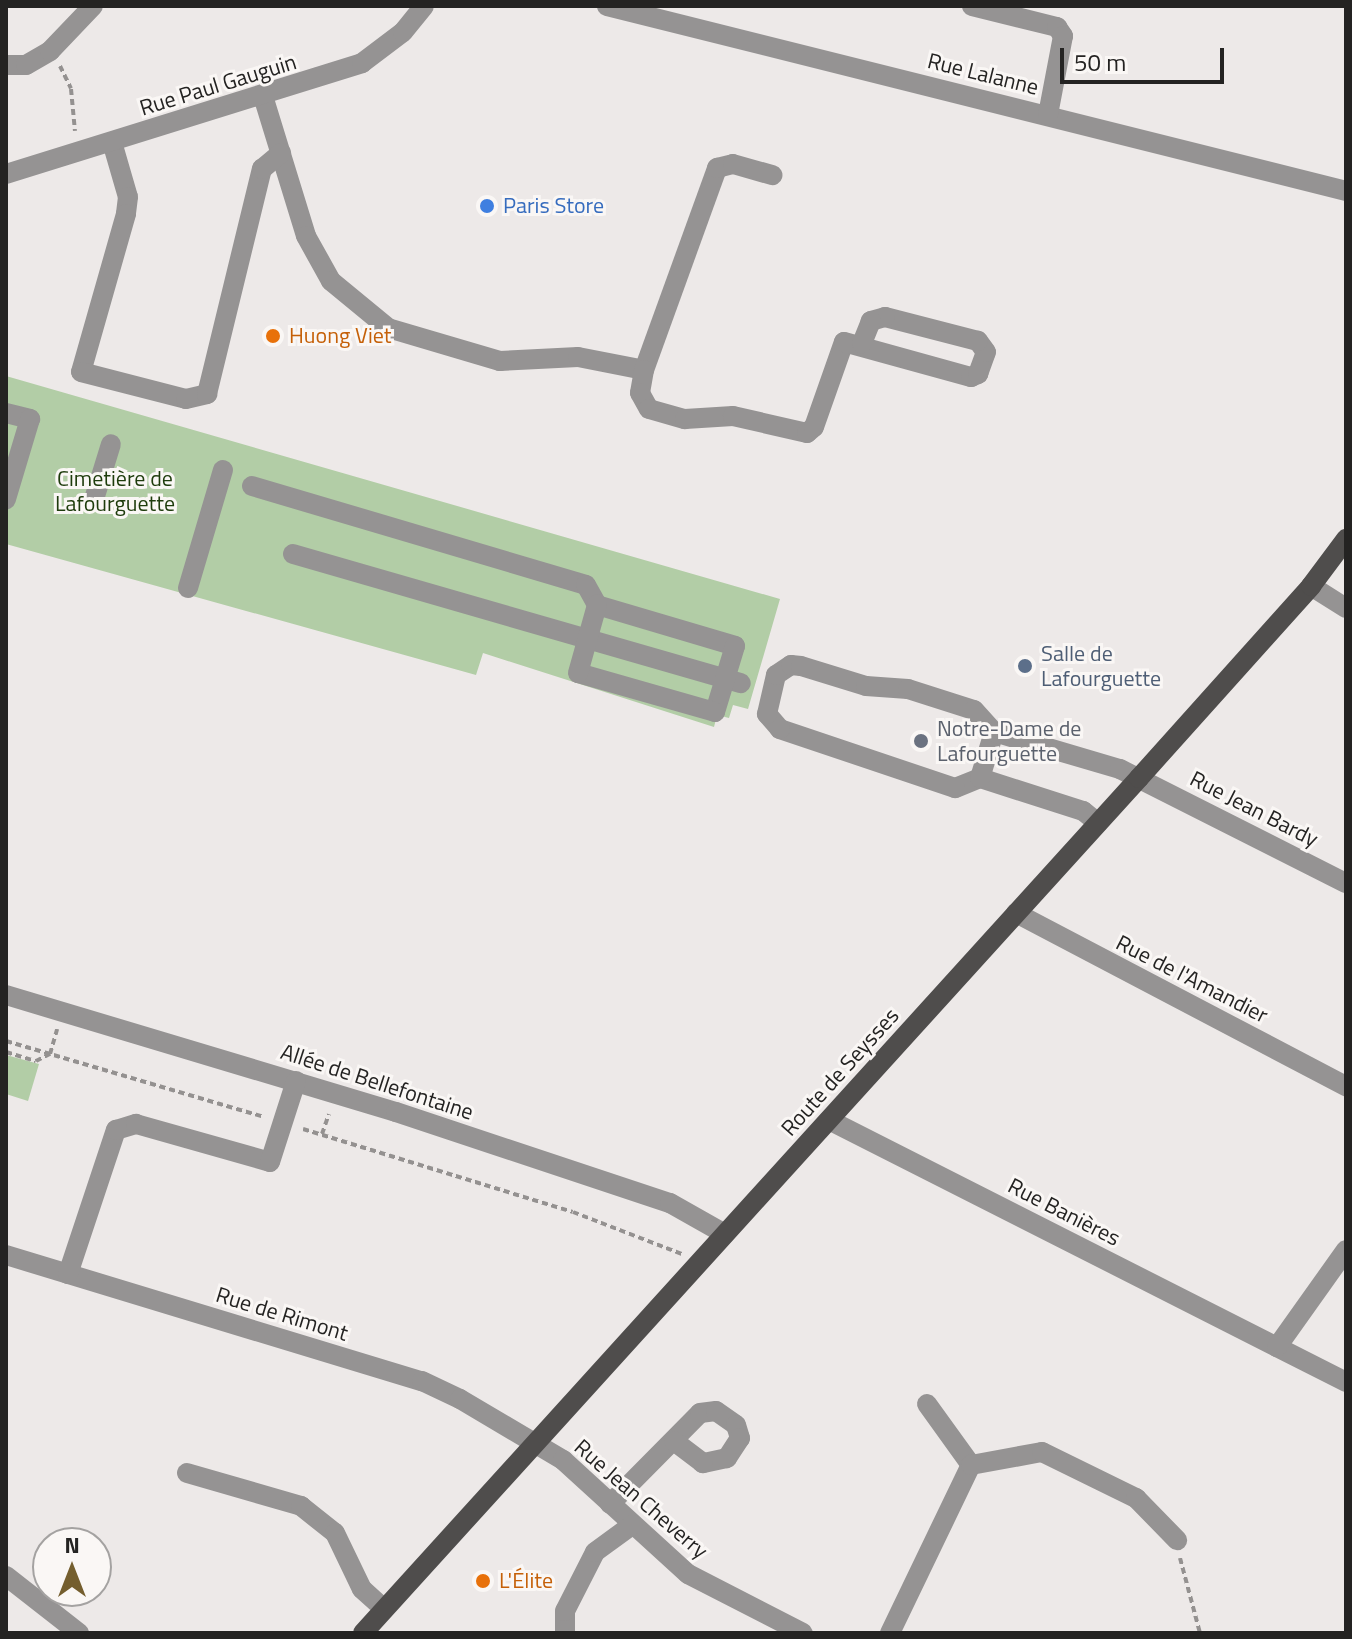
<!DOCTYPE html>
<meta charset="utf-8">
<style>
body{margin:0}
#map{position:relative;width:1352px;height:1639px;overflow:hidden;background:#ede9e8;font-family:"Titillium Web",sans-serif}
div>[style]{position:absolute}
[style*='--x']{left:calc(var(--x)*1px);top:calc(var(--y)*1px);width:calc(var(--w)*1px);rotate:calc(var(--a)*1deg)}
.green>*{inset:0;background:#b2cda6}
.path>*{height:4px;margin-top:-2px;transform-origin:0;background:repeating-linear-gradient(90deg,#949190 0 6px,transparent 0 10px)}
.minor>*{height:20px;margin:-10px;padding:0 10px;transform-origin:10px;border-radius:10px;background:#959393}
.major>*{height:20px;margin:-10px;padding:0 10px;transform-origin:10px;border-radius:10px;background:#4f4d4c}
.dots>*{width:22px;height:22px;translate:-50% -50%;box-sizing:border-box;border:4px solid #faf7f5;border-radius:50%}
span{translate:-50% -50%;white-space:nowrap;text-align:center;line-height:1.15;-webkit-text-stroke:6px #faf7f5;paint-order:stroke}
.street-label{font-size:22px;color:#242322}
.shop-label{font-size:22px;color:#366cbe}
.left{translate:0 -50%;text-align:left}
.food-label{font-size:22px;color:#c56008}
.park-label{font-size:22px;color:#1e3c0c}
.service-label{font-size:22px;color:#4e5e75}
.worship-label{font-size:22px;color:#5b616d}
.frame{position:absolute;inset:0;border:8px solid #242322;pointer-events:none}
.north{position:absolute;left:32px;top:1527px;width:80px;height:80px;box-sizing:border-box;background:#faf7f5;border:2px solid #a4a2a1;border-radius:50%;rotate:0deg;font-size:22px;font-weight:700;line-height:32px;text-align:center;color:#242322}
.north::after{content:'';display:block;margin:auto;width:28px;height:36px;background:#745e2e;clip-path:polygon(50% 0,100% 100%,50% 72%,0 100%)}
.scale{position:absolute;left:1060px;top:48px;width:164px;height:36px;box-sizing:border-box;border:4px solid #242322;border-top:0;padding-left:10px;font-size:24px;line-height:28px;white-space:nowrap;color:#242322;-webkit-text-stroke:6px #faf7f5;paint-order:stroke}
</style>
<div id="map">
<div class="green">
<div style="clip-path:polygon(6px 376px,780px 599px,748px 709px,733px 705px,729px 718px,717px 715px,714px 727px,483px 653px,476px 675px,6px 544px)"></div>
<div style="clip-path:polygon(6px 1055px,39px 1064px,28px 1101px,6px 1094px)"></div>
</div>
<div class="path">
<div style="--x:60;--y:66;--w:25;--a:64"></div>
<div style="--x:71;--y:89;--w:42;--a:84.6"></div>
<div style="--x:6;--y:1041;--w:269;--a:16.4"></div>
<div style="--x:6;--y:1052;--w:31;--a:17"></div>
<div style="--x:36;--y:1061;--w:16;--a:-27"></div>
<div style="--x:50;--y:1054;--w:26;--a:-74"></div>
<div style="--x:303;--y:1129;--w:282;--a:17.1"></div>
<div style="--x:573;--y:1212;--w:117;--a:21.1"></div>
<div style="--x:322;--y:1134;--w:21;--a:-71"></div>
<div style="--x:1180;--y:1558;--w:78;--a:75.1"></div>
</div>
<div class="minor">
<div style="--x:607;--y:6;--w:762;--a:14.05"></div>
<div style="--x:972;--y:6;--w:88;--a:13.9"></div>
<div style="--x:1057;--y:27;--w:11;--a:56"></div>
<div style="--x:1063;--y:36;--w:80;--a:100.8"></div>
<div style="--x:6;--y:65;--w:20;--a:0"></div>
<div style="--x:26;--y:65;--w:28;--a:-30"></div>
<div style="--x:50;--y:51;--w:62;--a:-46.3"></div>
<div style="--x:263;--y:96;--w:146;--a:72.9"></div>
<div style="--x:306;--y:236;--w:51;--a:60.9"></div>
<div style="--x:331;--y:281;--w:74;--a:39.5"></div>
<div style="--x:388;--y:328;--w:117;--a:16.4"></div>
<div style="--x:500;--y:361;--w:78;--a:-2.9"></div>
<div style="--x:578;--y:357;--w:67;--a:11.1"></div>
<div style="--x:644;--y:370;--w:215;--a:-70.1"></div>
<div style="--x:717;--y:168;--w:16;--a:-14"></div>
<div style="--x:733;--y:164;--w:41;--a:15.8"></div>
<div style="--x:112;--y:142;--w:57;--a:73.8"></div>
<div style="--x:128;--y:197;--w:17;--a:97"></div>
<div style="--x:126;--y:214;--w:164;--a:105.9"></div>
<div style="--x:81;--y:372;--w:108;--a:14.4"></div>
<div style="--x:186;--y:399;--w:22;--a:-13"></div>
<div style="--x:207;--y:394;--w:232;--a:-76.3"></div>
<div style="--x:262;--y:169;--w:25;--a:-40"></div>
<div style="--x:6;--y:174;--w:373;--a:-17.3"></div>
<div style="--x:362;--y:63;--w:51;--a:-37.1"></div>
<div style="--x:403;--y:32;--w:33;--a:-51"></div>
<div style="--x:644;--y:370;--w:23;--a:100"></div>
<div style="--x:640;--y:393;--w:18;--a:61"></div>
<div style="--x:649;--y:409;--w:37;--a:16"></div>
<div style="--x:685;--y:419;--w:48;--a:-3.6"></div>
<div style="--x:733;--y:416;--w:76;--a:12.9"></div>
<div style="--x:807;--y:433;--w:9;--a:-41"></div>
<div style="--x:814;--y:427;--w:90;--a:-70.6"></div>
<div style="--x:844;--y:342;--w:132;--a:15.4"></div>
<div style="--x:971;--y:377;--w:8;--a:-23"></div>
<div style="--x:978;--y:374;--w:23;--a:-70"></div>
<div style="--x:986;--y:352;--w:14;--a:-126"></div>
<div style="--x:978;--y:341;--w:96;--a:-165.5"></div>
<div style="--x:885;--y:317;--w:15;--a:164"></div>
<div style="--x:871;--y:321;--w:24;--a:112"></div>
<div style="--x:6;--y:413;--w:25;--a:14"></div>
<div style="--x:30;--y:419;--w:84;--a:106.7"></div>
<div style="--x:252;--y:486;--w:348;--a:16.5"></div>
<div style="--x:586;--y:585;--w:23;--a:61"></div>
<div style="--x:95;--y:496;--w:54;--a:-72.9"></div>
<div style="--x:293;--y:554;--w:466;--a:16.1"></div>
<div style="--x:1311;--y:586;--w:41;--a:32.2"></div>
<div style="--x:188;--y:588;--w:123;--a:-73.5"></div>
<div style="--x:597;--y:605;--w:144;--a:16.5"></div>
<div style="--x:735;--y:646;--w:69;--a:106.9"></div>
<div style="--x:715;--y:712;--w:142;--a:-164.1"></div>
<div style="--x:578;--y:673;--w:71;--a:-74.4"></div>
<div style="--x:980;--y:778;--w:27;--a:158"></div>
<div style="--x:955;--y:788;--w:185;--a:-161.4"></div>
<div style="--x:780;--y:729;--w:20;--a:-131"></div>
<div style="--x:767;--y:714;--w:40;--a:-77"></div>
<div style="--x:776;--y:675;--w:18;--a:-34"></div>
<div style="--x:791;--y:665;--w:10;--a:6"></div>
<div style="--x:801;--y:666;--w:68;--a:17.1"></div>
<div style="--x:866;--y:686;--w:42;--a:4.1"></div>
<div style="--x:908;--y:689;--w:69;--a:17.7"></div>
<div style="--x:974;--y:710;--w:30;--a:48"></div>
<div style="--x:1098;--y:823;--w:19;--a:-141"></div>
<div style="--x:1083;--y:811;--w:108;--a:-162.2"></div>
<div style="--x:980;--y:778;--w:48;--a:-73.1"></div>
<div style="--x:994;--y:732;--w:131;--a:16.4"></div>
<div style="--x:1120;--y:769;--w:253;--a:26.8"></div>
<div style="--x:1016;--y:913;--w:373;--a:27.7"></div>
<div style="--x:6;--y:995;--w:407;--a:16.7"></div>
<div style="--x:396;--y:1112;--w:289;--a:18.4"></div>
<div style="--x:670;--y:1203;--w:63;--a:29.4"></div>
<div style="--x:829;--y:1120;--w:580;--a:26.87"></div>
<div style="--x:6;--y:1255;--w:435;--a:16.9"></div>
<div style="--x:422;--y:1381;--w:42;--a:25.3"></div>
<div style="--x:460;--y:1399;--w:120;--a:30.6"></div>
<div style="--x:563;--y:1460;--w:169;--a:42.4"></div>
<div style="--x:688;--y:1574;--w:129;--a:27.2"></div>
<div style="--x:68;--y:1274;--w:152;--a:-71.6"></div>
<div style="--x:116;--y:1130;--w:21;--a:-17"></div>
<div style="--x:136;--y:1124;--w:139;--a:15.8"></div>
<div style="--x:270;--y:1162;--w:85;--a:-72.2"></div>
<div style="--x:1277;--y:1347;--w:119;--a:-54.6"></div>
<div style="--x:927;--y:1404;--w:75;--a:54.2"></div>
<div style="--x:187;--y:1473;--w:119;--a:16.1"></div>
<div style="--x:301;--y:1506;--w:43;--a:38.5"></div>
<div style="--x:335;--y:1533;--w:62;--a:64.3"></div>
<div style="--x:362;--y:1589;--w:30;--a:42"></div>
<div style="--x:610;--y:1504;--w:128;--a:-45.3"></div>
<div style="--x:700;--y:1413;--w:16;--a:-7"></div>
<div style="--x:716;--y:1411;--w:24;--a:35"></div>
<div style="--x:736;--y:1425;--w:14;--a:73"></div>
<div style="--x:740;--y:1438;--w:24;--a:123"></div>
<div style="--x:727;--y:1458;--w:25;--a:168"></div>
<div style="--x:703;--y:1463;--w:36;--a:-143"></div>
<div style="--x:6;--y:1576;--w:93;--a:38"></div>
<div style="--x:565;--y:1633;--w:22;--a:-90"></div>
<div style="--x:565;--y:1611;--w:66;--a:-63"></div>
<div style="--x:595;--y:1552;--w:46;--a:-36.1"></div>
<div style="--x:890;--y:1633;--w:187;--a:-64.3"></div>
<div style="--x:971;--y:1465;--w:72;--a:-10.4"></div>
<div style="--x:1042;--y:1452;--w:105;--a:26.1"></div>
<div style="--x:1136;--y:1498;--w:59;--a:45.7"></div>
</div>
<div class="major">
<div style="--x:363;--y:1633;--w:1155;--a:-47.77"></div>
<div style="--x:1139;--y:778;--w:258;--a:-48.1"></div>
<div style="--x:1311;--y:586;--w:59;--a:-53.3"></div>
</div>
<div class="dots">
<div style="left:487px;top:206px;background:#3f7fe0"></div>
<div style="left:273px;top:336px;background:#e8710a"></div>
<div style="left:1025px;top:666px;background:#5c6f8a"></div>
<div style="left:921px;top:741px;background:#6b7280"></div>
<div style="left:483px;top:1581px;background:#e8710a"></div>
</div>
<div class="street-label">
<span style="left:983px;top:74px;rotate:14deg">Rue Lalanne</span>
<span style="left:218px;top:85px;rotate:-17deg">Rue Paul Gauguin</span>
<span style="left:1254px;top:809px;rotate:27deg">Rue Jean Bardy</span>
<span style="left:1192px;top:979px;rotate:27deg">Rue de l'Amandier</span>
<span style="left:840px;top:1072px;rotate:-48deg">Route de Seysses</span>
<span style="left:377px;top:1082px;rotate:18deg">Allée de Bellefontaine</span>
<span style="left:1064px;top:1212px;rotate:27deg">Rue Banières</span>
<span style="left:282px;top:1314px;rotate:17deg">Rue de Rimont</span>
<span style="left:641px;top:1499px;rotate:41deg">Rue Jean Cheverry</span>
</div>
<div class="shop-label">
<span class="left" style="left:503px;top:206px">Paris Store</span>
</div>
<div class="food-label">
<span class="left" style="left:289px;top:336px">Huong Viet</span>
<span class="left" style="left:499px;top:1581px">L'Élite</span>
</div>
<div class="park-label">
<span style="left:115px;top:491px">Cimetière de<br>Lafourguette</span>
</div>
<div class="service-label">
<span class="left" style="left:1041px;top:666px">Salle de<br>Lafourguette</span>
</div>
<div class="worship-label">
<span class="left" style="left:937px;top:741px">Notre-Dame de<br>Lafourguette</span>
</div>
<div class="frame"></div>
<div class="north">N</div>
<div class="scale">50 m</div>
</div>
